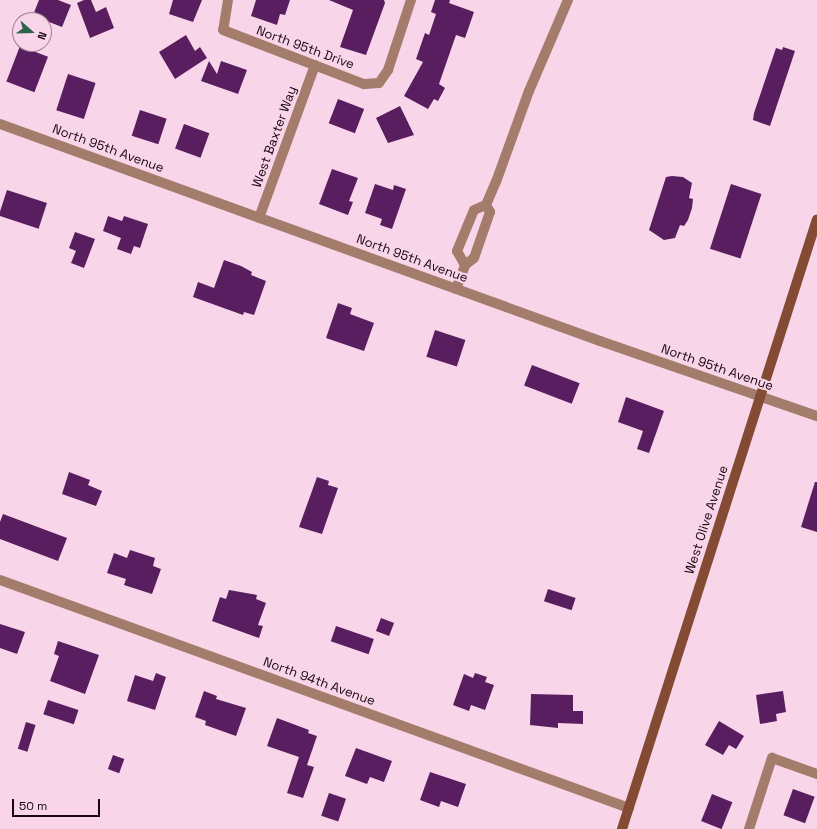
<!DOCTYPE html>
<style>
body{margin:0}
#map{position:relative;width:817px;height:829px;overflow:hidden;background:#f8d5e8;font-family:"Space Grotesk",sans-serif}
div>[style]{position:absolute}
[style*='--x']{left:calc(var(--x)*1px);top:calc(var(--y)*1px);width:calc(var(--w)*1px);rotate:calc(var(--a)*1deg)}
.building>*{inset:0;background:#591e60;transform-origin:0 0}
.minor>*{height:10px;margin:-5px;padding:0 5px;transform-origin:5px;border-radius:5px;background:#a47c6b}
.tertiary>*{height:10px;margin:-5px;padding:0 5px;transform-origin:5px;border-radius:5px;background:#a47c6b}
.secondary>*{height:10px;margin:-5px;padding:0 5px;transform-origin:5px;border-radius:5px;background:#834b33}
span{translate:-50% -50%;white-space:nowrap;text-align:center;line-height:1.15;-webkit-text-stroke:4px #f8d5e8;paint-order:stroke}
.street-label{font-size:13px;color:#190612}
.north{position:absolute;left:12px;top:12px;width:40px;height:40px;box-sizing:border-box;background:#f8d5e8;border:1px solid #9f8292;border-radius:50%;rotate:110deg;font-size:11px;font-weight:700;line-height:16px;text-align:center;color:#190612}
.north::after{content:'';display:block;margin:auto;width:14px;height:18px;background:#2b644c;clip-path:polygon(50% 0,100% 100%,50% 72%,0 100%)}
.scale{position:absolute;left:12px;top:799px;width:88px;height:18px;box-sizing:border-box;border:2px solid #190612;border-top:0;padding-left:5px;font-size:12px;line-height:14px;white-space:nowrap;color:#190612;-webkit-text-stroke:3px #f8d5e8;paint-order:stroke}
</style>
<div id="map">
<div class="building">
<div style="clip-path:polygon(39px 0,58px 0,71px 5px,62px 27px,44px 20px,31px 20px)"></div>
<div style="clip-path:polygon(84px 0,91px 0,96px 12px,106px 7px,114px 28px,90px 38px,77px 3px)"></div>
<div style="clip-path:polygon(173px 0,202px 0,193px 22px,169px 14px)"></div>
<div style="clip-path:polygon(256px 0,290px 0,285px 15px,280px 14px,277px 25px,251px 16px)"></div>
<div style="clip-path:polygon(329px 0,384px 0,385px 3px,366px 55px,340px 47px,353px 10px)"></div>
<div style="clip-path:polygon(435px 0,450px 0,449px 3px,474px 12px,465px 38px,456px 35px,439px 84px,445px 88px,438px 101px,434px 99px,428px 109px,404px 96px,423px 62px,416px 59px,425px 33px,429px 35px,436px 14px,431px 12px)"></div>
<div style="clip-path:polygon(186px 35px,195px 51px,200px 47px,207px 58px,175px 79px,159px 52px)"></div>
<div style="left:20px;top:46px;width:30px;height:38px;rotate:21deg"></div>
<div style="clip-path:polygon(783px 47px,795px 51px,770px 126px,753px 120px,754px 113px,776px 48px,782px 50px)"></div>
<div style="clip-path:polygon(209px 61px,217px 74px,221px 61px,247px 70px,238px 94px,201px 81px)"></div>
<div style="left:68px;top:74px;width:29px;height:38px;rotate:18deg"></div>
<div style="left:338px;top:99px;width:28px;height:26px;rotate:21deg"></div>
<div style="clip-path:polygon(400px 106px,414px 135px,388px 143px,376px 118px)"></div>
<div style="left:140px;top:110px;width:28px;height:27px;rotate:18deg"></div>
<div style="left:184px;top:124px;width:27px;height:26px;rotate:20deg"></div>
<div style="clip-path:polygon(332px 169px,358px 178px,349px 201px,353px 202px,348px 215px,319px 204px)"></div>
<div style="clip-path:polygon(672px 176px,683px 177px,692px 183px,689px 198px,693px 199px,692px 208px,688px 220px,684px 226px,680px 225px,675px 238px,664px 240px,649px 230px,666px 177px)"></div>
<div style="clip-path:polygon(375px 184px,393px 190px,394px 185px,406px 189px,392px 229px,380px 225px,382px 219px,365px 213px)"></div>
<div style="left:731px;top:184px;width:32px;height:68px;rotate:18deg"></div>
<div style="left:7px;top:190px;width:42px;height:27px;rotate:18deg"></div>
<div style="clip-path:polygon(108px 216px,122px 221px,124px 216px,148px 224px,140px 248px,134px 246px,131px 254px,117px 249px,121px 238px,103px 231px)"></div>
<div style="clip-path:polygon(75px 232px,95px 239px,84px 268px,71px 263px,76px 251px,69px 248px)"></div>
<div style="clip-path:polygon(224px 260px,241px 266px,252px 272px,251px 275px,266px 281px,254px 315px,244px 312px,243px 315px,193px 297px,198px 282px,214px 288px)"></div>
<div style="clip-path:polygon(338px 303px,352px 308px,350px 314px,374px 323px,364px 351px,326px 338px)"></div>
<div style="left:435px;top:330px;width:32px;height:28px;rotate:18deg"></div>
<div style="left:532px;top:365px;width:51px;height:22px;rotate:21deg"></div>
<div style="clip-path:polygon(626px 397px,664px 411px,649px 453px,637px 449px,643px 431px,618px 422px)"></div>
<div style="clip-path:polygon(69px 472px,90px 480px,88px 485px,102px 491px,96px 506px,62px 494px)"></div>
<div style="clip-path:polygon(317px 477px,329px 481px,328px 485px,338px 488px,322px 534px,299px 527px)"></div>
<div style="clip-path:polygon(815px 482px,817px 482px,817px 532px,801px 527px)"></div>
<div style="clip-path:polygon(3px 514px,67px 538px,58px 561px,0 539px,0 522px)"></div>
<div style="clip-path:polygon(130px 550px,155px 558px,153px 566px,161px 569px,152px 594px,124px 585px,126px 579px,107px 573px,114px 553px,127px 558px)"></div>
<div style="left:548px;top:589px;width:29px;height:13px;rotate:18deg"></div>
<div style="clip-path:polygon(229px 590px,257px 595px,256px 599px,266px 603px,258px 625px,263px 626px,259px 638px,212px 621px,220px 597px,226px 599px)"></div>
<div style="left:381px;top:618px;width:14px;height:14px;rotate:21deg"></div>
<div style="clip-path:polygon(0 624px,25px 632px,17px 654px,0 648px)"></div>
<div style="left:336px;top:626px;width:40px;height:16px;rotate:19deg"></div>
<div style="clip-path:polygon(58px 641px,99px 655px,85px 694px,50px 681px,59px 656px,54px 654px)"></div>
<div style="clip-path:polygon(156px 673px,166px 677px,155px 710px,127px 701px,135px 675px,153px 681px)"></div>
<div style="clip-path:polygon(475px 673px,487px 677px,485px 682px,494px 685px,485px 710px,471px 705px,469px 711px,453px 705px,464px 674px,473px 678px)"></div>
<div style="clip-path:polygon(204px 691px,217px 696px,216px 699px,246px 708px,236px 736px,205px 725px,206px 721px,195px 717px)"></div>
<div style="clip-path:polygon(783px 691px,786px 712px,776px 714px,777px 721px,760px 724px,756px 695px)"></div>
<div style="clip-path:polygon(531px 694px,573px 695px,573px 711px,583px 711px,583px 724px,558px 723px,558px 728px,530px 725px)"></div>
<div style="left:48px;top:700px;width:32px;height:15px;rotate:18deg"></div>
<div style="clip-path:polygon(277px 718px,309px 730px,308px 733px,317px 736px,307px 765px,314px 767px,303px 798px,287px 793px,299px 757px,267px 746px)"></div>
<div style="clip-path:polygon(719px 721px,744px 736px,736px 749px,729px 745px,723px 755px,705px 745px)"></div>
<div style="left:26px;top:722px;width:10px;height:28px;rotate:17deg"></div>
<div style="clip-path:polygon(356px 748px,392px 761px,384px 782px,370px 777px,367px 784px,345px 776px)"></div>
<div style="left:113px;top:755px;width:12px;height:15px;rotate:20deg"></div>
<div style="clip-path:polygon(430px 772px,466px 784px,458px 807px,441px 801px,439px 807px,420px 800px)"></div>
<div style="left:793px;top:789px;width:23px;height:28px;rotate:20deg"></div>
<div style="left:329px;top:793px;width:18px;height:24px;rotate:19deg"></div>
<div style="left:712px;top:794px;width:22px;height:29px;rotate:22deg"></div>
</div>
<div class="minor">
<div style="--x:228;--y:0;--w:30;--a:99"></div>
<div style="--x:223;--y:30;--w:151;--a:21"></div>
<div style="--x:364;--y:84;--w:15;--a:-4"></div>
<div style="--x:379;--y:83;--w:16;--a:-55"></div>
<div style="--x:388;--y:70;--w:74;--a:-71.8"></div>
<div style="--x:259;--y:218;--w:163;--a:-69.9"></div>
<div style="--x:465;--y:265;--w:16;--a:-120"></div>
<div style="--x:457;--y:251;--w:44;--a:-67.5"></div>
<div style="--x:474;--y:210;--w:13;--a:-23"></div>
<div style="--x:486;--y:205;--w:25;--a:-67"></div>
<div style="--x:496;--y:182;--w:97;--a:-70.1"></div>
<div style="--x:529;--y:91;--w:99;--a:-66.8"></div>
<div style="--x:456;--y:289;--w:26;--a:-69"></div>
<div style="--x:465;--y:265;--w:11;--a:-38"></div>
<div style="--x:474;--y:258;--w:49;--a:-70.8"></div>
<div style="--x:490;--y:212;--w:8;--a:-120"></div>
<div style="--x:0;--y:580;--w:669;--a:19.92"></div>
<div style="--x:749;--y:829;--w:75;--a:-72.1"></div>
<div style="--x:772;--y:758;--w:48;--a:19.6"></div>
</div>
<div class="tertiary">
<div style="--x:0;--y:124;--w:638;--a:19.88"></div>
<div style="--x:600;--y:341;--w:230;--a:19.1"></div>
</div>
<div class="secondary">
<div style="--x:622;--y:829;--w:640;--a:-72.27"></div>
</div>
<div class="street-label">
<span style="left:305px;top:48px;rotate:20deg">North 95th Drive</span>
<span style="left:275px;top:137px;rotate:-70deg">West Baxter Way</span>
<span style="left:108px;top:149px;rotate:20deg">North 95th Avenue</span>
<span style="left:412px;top:259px;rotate:20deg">North 95th Avenue</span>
<span style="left:717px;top:368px;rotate:19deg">North 95th Avenue</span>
<span style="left:707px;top:520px;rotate:-72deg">West Olive Avenue</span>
<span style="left:319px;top:682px;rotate:20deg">North 94th Avenue</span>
</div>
<div class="north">N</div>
<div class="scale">50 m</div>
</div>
